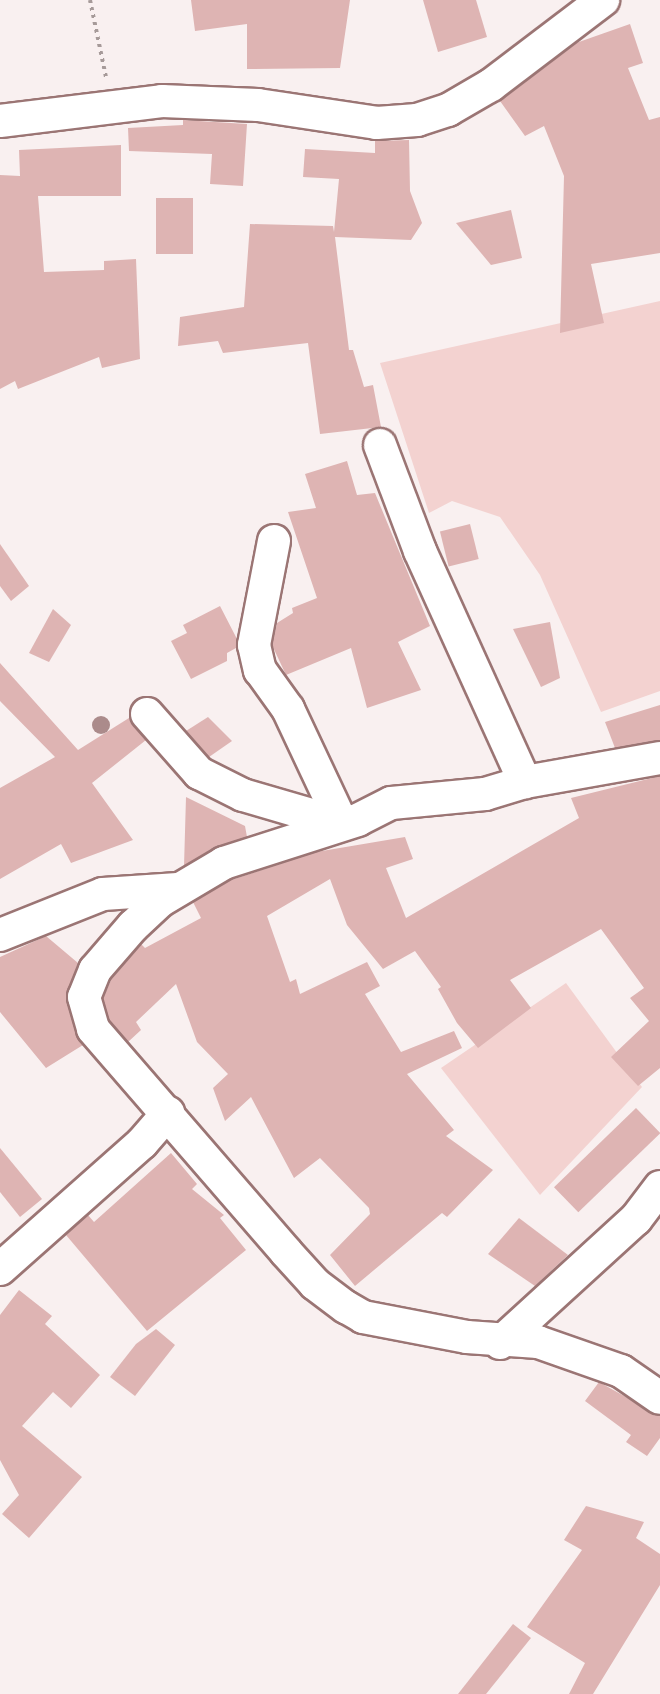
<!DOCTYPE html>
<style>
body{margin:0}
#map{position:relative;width:660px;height:1694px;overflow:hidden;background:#f9f0f0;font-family:"Noto Sans",sans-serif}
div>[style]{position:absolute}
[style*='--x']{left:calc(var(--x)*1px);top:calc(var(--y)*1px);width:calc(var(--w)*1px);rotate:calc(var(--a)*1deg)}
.green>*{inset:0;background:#f3d2d0}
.building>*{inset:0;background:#deb4b3;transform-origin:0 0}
.path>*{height:4px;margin-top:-2px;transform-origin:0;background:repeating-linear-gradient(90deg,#a69a99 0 3px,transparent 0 7.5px)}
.roads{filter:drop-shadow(2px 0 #9b7574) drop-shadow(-2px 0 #9b7574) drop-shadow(0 2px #9b7574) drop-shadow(0 -2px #9b7574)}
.minor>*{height:32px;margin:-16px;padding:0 16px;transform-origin:16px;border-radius:16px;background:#fff}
.trees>*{width:18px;height:18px;margin:-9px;border-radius:50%;background:#ab8b8b}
span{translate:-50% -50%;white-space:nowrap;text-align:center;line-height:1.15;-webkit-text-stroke:6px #fff;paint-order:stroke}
</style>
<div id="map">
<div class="green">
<div style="clip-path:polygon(660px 301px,660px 691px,601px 712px,540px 575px,500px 517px,452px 501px,429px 513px,380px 363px)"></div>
<div style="clip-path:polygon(566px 983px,642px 1087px,540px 1195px,441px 1068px)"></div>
</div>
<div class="building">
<div style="clip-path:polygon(191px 0,350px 0,340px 68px,247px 69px,247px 24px,195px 31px)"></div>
<div style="clip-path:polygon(423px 0,476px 0,487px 37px,438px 52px)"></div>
<div style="clip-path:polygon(630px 24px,643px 63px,628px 68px,649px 120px,660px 117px,660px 253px,591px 264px,604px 323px,560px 333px,564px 176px,544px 126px,525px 136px,500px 101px,576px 43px)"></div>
<div style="clip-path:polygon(183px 120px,247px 124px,243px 186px,210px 184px,212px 154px,129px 151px,128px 128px,183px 125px)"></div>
<div style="clip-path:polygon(409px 140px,410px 191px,422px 223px,411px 240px,335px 237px,349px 350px,353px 350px,364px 387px,373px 385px,381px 427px,320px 434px,308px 343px,223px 353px,218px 341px,178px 346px,180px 317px,244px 307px,250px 224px,333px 226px,334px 232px,339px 179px,303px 177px,305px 149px,375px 153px,375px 141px)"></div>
<div style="clip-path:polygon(121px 145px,121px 196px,38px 196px,44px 272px,104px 270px,104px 261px,136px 259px,140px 359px,102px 368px,99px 357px,18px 389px,15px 381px,0 389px,0 175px,20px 176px,19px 150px)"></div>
<div style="left:156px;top:198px;width:37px;height:56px"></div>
<div style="clip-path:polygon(511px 210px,522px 258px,491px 265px,456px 223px)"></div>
<div style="clip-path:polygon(347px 461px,357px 495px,375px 493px,430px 626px,398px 642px,421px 690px,367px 708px,351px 648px,286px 675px,272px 645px,277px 623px,293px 613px,292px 608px,317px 598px,288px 512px,316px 508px,305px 474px)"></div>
<div style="left:470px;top:524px;width:36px;height:31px;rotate:76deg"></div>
<div style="clip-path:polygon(0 544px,29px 586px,11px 601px,0 586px)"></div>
<div style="clip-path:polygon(220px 606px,237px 639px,236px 648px,227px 653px,227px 661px,191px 679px,171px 641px,187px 633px,183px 625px)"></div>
<div style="clip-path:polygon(53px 609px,71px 625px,49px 662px,29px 653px)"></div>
<div style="clip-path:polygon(550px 622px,560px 678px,541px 687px,513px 629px)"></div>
<div style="clip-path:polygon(0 663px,78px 750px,129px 718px,146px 740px,92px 783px,133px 840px,71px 863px,61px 844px,0 879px,0 788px,55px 757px,0 701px)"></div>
<div style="clip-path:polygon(660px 705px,660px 740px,615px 748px,605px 722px)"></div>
<div style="clip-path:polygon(208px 717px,232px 741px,209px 757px,186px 731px)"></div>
<div style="clip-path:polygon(660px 776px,660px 1068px,638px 1086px,611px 1057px,649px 1021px,630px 998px,644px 988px,601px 929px,510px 980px,531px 1008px,478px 1048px,457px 1023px,438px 989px,441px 987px,415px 951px,383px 969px,347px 925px,330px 879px,267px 916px,290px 982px,296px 979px,300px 994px,367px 962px,380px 986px,365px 994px,401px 1052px,454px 1031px,462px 1048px,407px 1074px,454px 1130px,446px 1136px,493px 1170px,447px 1217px,442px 1213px,355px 1286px,330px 1255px,370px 1214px,369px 1208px,320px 1158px,294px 1178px,251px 1097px,225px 1121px,213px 1088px,228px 1074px,197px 1042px,176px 984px,136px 1022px,141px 1030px,128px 1042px,109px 1020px,103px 998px,111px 980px,141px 944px,145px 948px,201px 918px,193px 902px,231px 880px,316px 852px,405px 837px,413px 859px,386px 868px,406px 918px,579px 818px,571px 798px)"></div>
<div style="clip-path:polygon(186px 797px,245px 826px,247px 837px,215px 847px,184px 866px)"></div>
<div style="clip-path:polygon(46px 936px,78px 963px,67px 1001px,83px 1045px,46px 1068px,0 1012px,0 957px)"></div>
<div style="left:636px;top:1108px;width:35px;height:114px;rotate:46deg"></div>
<div style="clip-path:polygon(0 1148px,42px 1199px,20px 1217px,0 1192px)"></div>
<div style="clip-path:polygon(171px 1153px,197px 1184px,192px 1189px,224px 1215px,220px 1218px,246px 1250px,147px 1331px,66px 1235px,88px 1215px,94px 1222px)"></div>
<div style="clip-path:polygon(519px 1218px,568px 1255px,535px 1286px,488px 1254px)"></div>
<div style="clip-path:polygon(19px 1290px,52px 1316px,45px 1324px,100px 1375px,71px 1408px,53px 1392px,22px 1426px,82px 1477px,29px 1538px,2px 1514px,19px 1495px,0 1460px,0 1315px)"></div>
<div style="clip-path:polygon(156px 1329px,175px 1345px,135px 1396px,110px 1377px,136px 1344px)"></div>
<div style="clip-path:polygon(599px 1382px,660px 1416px,660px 1438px,647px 1456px,626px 1442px,631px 1435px,585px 1401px)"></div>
<div style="clip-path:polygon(586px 1506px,644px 1522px,636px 1538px,660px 1554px,660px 1585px,593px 1694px,569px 1694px,585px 1663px,527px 1627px,582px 1550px,564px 1540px)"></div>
<div style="clip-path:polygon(513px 1624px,531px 1638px,486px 1694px,458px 1694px)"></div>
</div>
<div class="path">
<div style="--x:90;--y:0;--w:79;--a:78.3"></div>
</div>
<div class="roads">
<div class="minor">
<div style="--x:0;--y:121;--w:163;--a:-7"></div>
<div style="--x:162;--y:101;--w:96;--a:2.4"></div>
<div style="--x:258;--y:105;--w:120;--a:8.6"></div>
<div style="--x:377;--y:123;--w:40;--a:-4.3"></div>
<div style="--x:417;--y:120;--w:33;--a:-18"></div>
<div style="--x:448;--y:110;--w:50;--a:-30.2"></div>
<div style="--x:491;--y:85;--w:141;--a:-37.2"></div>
<div style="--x:380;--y:445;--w:113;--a:69.3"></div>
<div style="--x:420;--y:551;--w:254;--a:65.6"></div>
<div style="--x:274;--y:541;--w:106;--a:100.9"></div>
<div style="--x:254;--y:645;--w:26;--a:77"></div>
<div style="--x:260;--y:670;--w:48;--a:54.3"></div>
<div style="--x:288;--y:709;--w:127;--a:64.8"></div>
<div style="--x:147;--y:714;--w:79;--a:48.6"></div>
<div style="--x:199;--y:773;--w:49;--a:26.6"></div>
<div style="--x:243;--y:795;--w:103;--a:16.3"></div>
<div style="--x:660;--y:758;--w:137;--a:169.9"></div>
<div style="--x:525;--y:782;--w:42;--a:163.3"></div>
<div style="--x:485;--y:794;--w:94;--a:174.5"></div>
<div style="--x:391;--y:803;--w:37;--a:153"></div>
<div style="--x:358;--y:820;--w:141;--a:162.2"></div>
<div style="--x:224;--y:863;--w:74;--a:149.3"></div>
<div style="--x:160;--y:901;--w:37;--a:137"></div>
<div style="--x:133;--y:926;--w:58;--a:130.8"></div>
<div style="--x:95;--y:970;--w:29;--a:112"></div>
<div style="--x:84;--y:997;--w:33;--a:74"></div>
<div style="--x:93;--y:1029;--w:295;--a:49.1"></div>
<div style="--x:286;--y:1252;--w:43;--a:47.8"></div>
<div style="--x:315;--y:1284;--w:39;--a:37"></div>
<div style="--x:346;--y:1307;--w:20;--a:30"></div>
<div style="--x:363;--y:1317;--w:106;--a:10.9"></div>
<div style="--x:467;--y:1337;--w:71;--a:4"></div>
<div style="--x:538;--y:1342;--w:88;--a:19.3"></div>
<div style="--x:621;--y:1371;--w:47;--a:34.7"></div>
<div style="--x:0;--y:935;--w:111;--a:-21.7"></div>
<div style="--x:103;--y:894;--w:75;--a:-3.8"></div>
<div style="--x:0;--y:1269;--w:190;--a:-41.6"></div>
<div style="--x:142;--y:1143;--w:40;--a:-49"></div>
<div style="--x:500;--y:1343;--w:184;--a:-42.4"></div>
<div style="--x:636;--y:1219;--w:40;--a:-53"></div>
</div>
</div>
<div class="trees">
<div style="left:101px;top:725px"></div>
</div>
</div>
